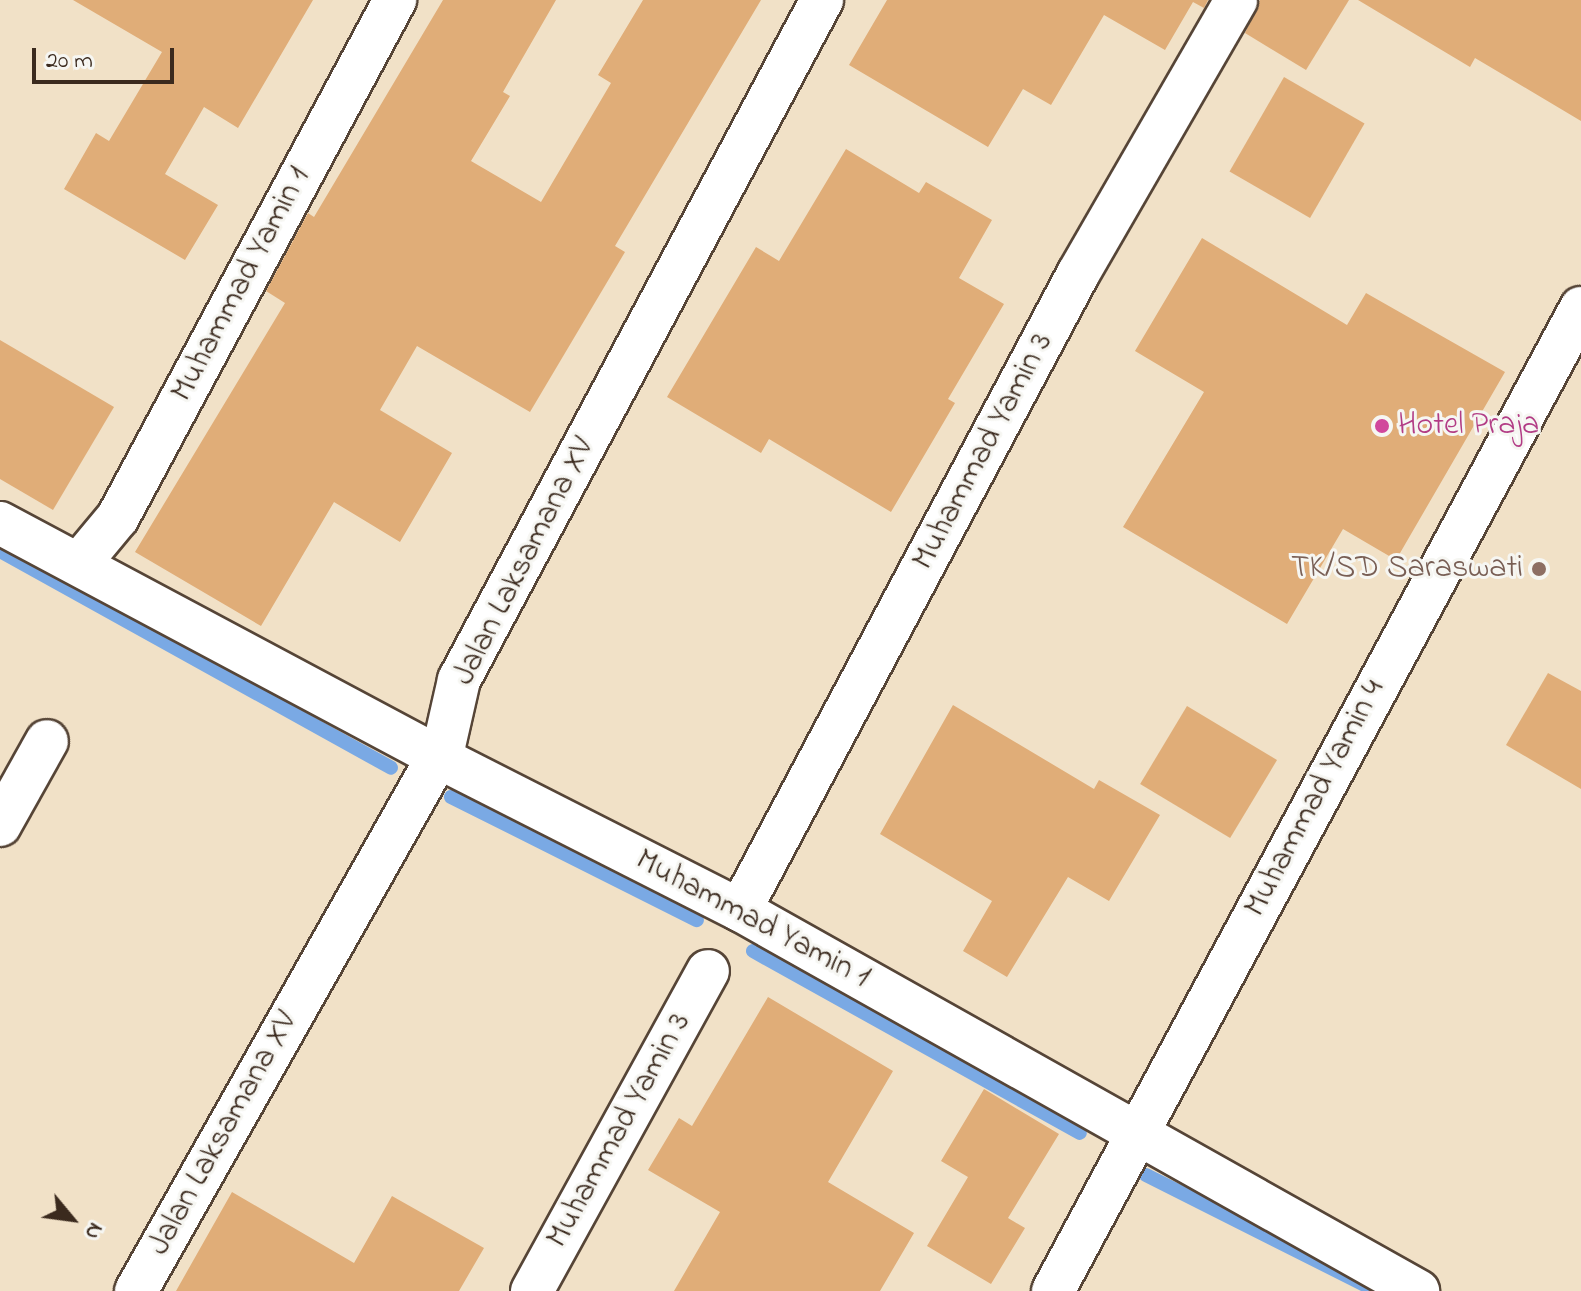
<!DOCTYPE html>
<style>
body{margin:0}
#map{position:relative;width:1581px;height:1291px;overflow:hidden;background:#f1e1c7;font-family:"Indie Flower",sans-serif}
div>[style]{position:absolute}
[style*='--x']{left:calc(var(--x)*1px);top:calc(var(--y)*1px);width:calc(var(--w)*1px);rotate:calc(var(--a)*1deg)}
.stream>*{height:14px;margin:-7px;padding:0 7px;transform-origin:7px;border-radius:7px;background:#7aa9e4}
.building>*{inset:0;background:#e0ad78;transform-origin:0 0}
.roads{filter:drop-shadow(2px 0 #564537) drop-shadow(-2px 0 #564537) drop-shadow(0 2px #564537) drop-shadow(0 -2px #564537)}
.street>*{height:42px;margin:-21px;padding:0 21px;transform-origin:21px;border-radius:21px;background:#fff}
.dots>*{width:22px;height:22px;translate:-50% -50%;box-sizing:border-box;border:4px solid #f6f6f2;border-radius:50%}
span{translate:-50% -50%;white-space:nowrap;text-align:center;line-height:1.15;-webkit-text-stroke:6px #f6f6f2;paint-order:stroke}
.street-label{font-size:32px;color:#3b2a1e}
.hotel-label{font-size:32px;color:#b23c85}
.left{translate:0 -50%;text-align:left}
.education-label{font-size:32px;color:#785e54}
.right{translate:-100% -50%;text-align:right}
.north{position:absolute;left:32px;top:1179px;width:80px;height:80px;-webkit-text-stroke:6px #f6f6f2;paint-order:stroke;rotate:119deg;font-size:22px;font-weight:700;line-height:32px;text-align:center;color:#3b2a1e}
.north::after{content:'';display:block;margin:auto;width:28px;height:36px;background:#3b2a1e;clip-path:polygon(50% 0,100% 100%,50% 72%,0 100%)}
.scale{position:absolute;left:32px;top:48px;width:142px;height:36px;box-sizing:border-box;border:4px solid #3b2a1e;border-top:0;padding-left:10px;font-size:24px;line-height:28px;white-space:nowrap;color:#3b2a1e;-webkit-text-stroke:6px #f6f6f2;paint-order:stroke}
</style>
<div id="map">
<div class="stream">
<div style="--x:0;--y:551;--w:447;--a:29"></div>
<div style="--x:451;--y:797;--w:275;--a:26.6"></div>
<div style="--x:753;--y:951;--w:374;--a:29.1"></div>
<div style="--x:1146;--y:1175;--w:254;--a:26.7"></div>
</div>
<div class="building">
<div style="clip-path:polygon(73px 0,313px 0,238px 128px,204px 107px,165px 174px,218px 205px,185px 260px,64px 189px,96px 133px,109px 141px,162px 52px)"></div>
<div style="clip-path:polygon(443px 0,556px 0,503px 92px,510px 96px,471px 161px,541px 202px,611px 83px,598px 75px,643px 0,761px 0,615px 246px,625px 252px,530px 412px,417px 346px,380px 410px,452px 453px,400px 542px,334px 502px,261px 626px,135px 552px,285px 303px,266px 291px,308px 213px,314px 217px)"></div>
<div style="clip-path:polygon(887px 0,1208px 0,1204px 8px,1193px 2px,1165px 50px,1104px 15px,1051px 105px,1023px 89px,988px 147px,849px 65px)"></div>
<div style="clip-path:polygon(1260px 0,1349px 0,1306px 70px,1245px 33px)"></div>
<div style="clip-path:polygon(1358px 0,1581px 0,1581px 121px,1475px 58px,1470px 67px)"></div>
<div style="left:1284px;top:77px;width:93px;height:109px;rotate:30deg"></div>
<div style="clip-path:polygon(846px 149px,919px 193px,926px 182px,992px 220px,959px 278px,1004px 304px,948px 399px,955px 403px,891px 512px,769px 439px,761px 453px,667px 397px,756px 247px,779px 261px)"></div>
<div style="clip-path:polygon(1202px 238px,1347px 325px,1366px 293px,1505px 372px,1396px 560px,1343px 529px,1287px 624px,1123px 527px,1204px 392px,1135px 351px)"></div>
<div style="clip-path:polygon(0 340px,114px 407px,53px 510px,0 479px)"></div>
<div style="clip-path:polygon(1548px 673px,1581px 691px,1581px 789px,1506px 745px)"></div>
<div style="clip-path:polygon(953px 705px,1094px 789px,1099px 780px,1160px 815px,1109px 901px,1068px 877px,1007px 977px,963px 951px,992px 901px,880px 834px)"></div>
<div style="left:1187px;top:706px;width:105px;height:91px;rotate:31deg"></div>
<div style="clip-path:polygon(768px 997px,893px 1071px,828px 1182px,914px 1233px,880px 1291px,674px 1291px,720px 1212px,648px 1170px,679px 1118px,692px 1126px)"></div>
<div style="clip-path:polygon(984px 1089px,1059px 1134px,1008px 1218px,1025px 1228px,991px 1284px,927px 1246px,968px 1177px,941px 1161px)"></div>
<div style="clip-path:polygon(232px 1192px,354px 1263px,392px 1196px,484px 1248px,459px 1291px,176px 1291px)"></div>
</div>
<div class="roads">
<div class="street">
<div style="--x:0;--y:523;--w:497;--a:28.1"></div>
<div style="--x:438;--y:757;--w:339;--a:26.9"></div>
<div style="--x:740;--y:910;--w:778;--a:29.33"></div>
<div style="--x:79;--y:564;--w:61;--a:-50.3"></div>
<div style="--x:118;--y:517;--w:587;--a:-61.82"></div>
<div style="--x:0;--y:825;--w:96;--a:-60.8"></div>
<div style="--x:740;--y:910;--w:720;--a:-62.01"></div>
<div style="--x:1078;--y:274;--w:316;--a:-60"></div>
<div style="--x:136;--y:1291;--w:626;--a:-60.53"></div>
<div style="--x:444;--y:746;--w:68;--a:-77.2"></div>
<div style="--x:459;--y:680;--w:771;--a:-61.91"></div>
<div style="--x:532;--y:1291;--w:365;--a:-61.2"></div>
<div style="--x:1053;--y:1291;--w:1116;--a:-61.76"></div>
</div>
</div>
<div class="dots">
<div style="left:1382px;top:426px;background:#d1479c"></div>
<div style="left:1539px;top:569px;background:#8d6e63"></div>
</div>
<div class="street-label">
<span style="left:242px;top:285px;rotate:-62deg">Muhammad Yamin 1</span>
<span style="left:984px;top:452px;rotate:-62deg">Muhammad Yamin 3</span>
<span style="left:525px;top:562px;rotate:-63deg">Jalan Laksamana XV</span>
<span style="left:1316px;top:799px;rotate:-62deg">Muhammad Yamin 4</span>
<span style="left:752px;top:920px;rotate:28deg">Muhammad Yamin 1</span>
<span style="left:620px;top:1131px;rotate:-61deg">Muhammad Yamin 3</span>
<span style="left:224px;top:1134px;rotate:-61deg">Jalan Laksamana XV</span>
</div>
<div class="hotel-label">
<span class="left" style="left:1398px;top:426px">Hotel Praja</span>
</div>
<div class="education-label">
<span class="right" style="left:1523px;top:569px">TK/SD Saraswati</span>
</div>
<div class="north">N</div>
<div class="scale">20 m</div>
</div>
